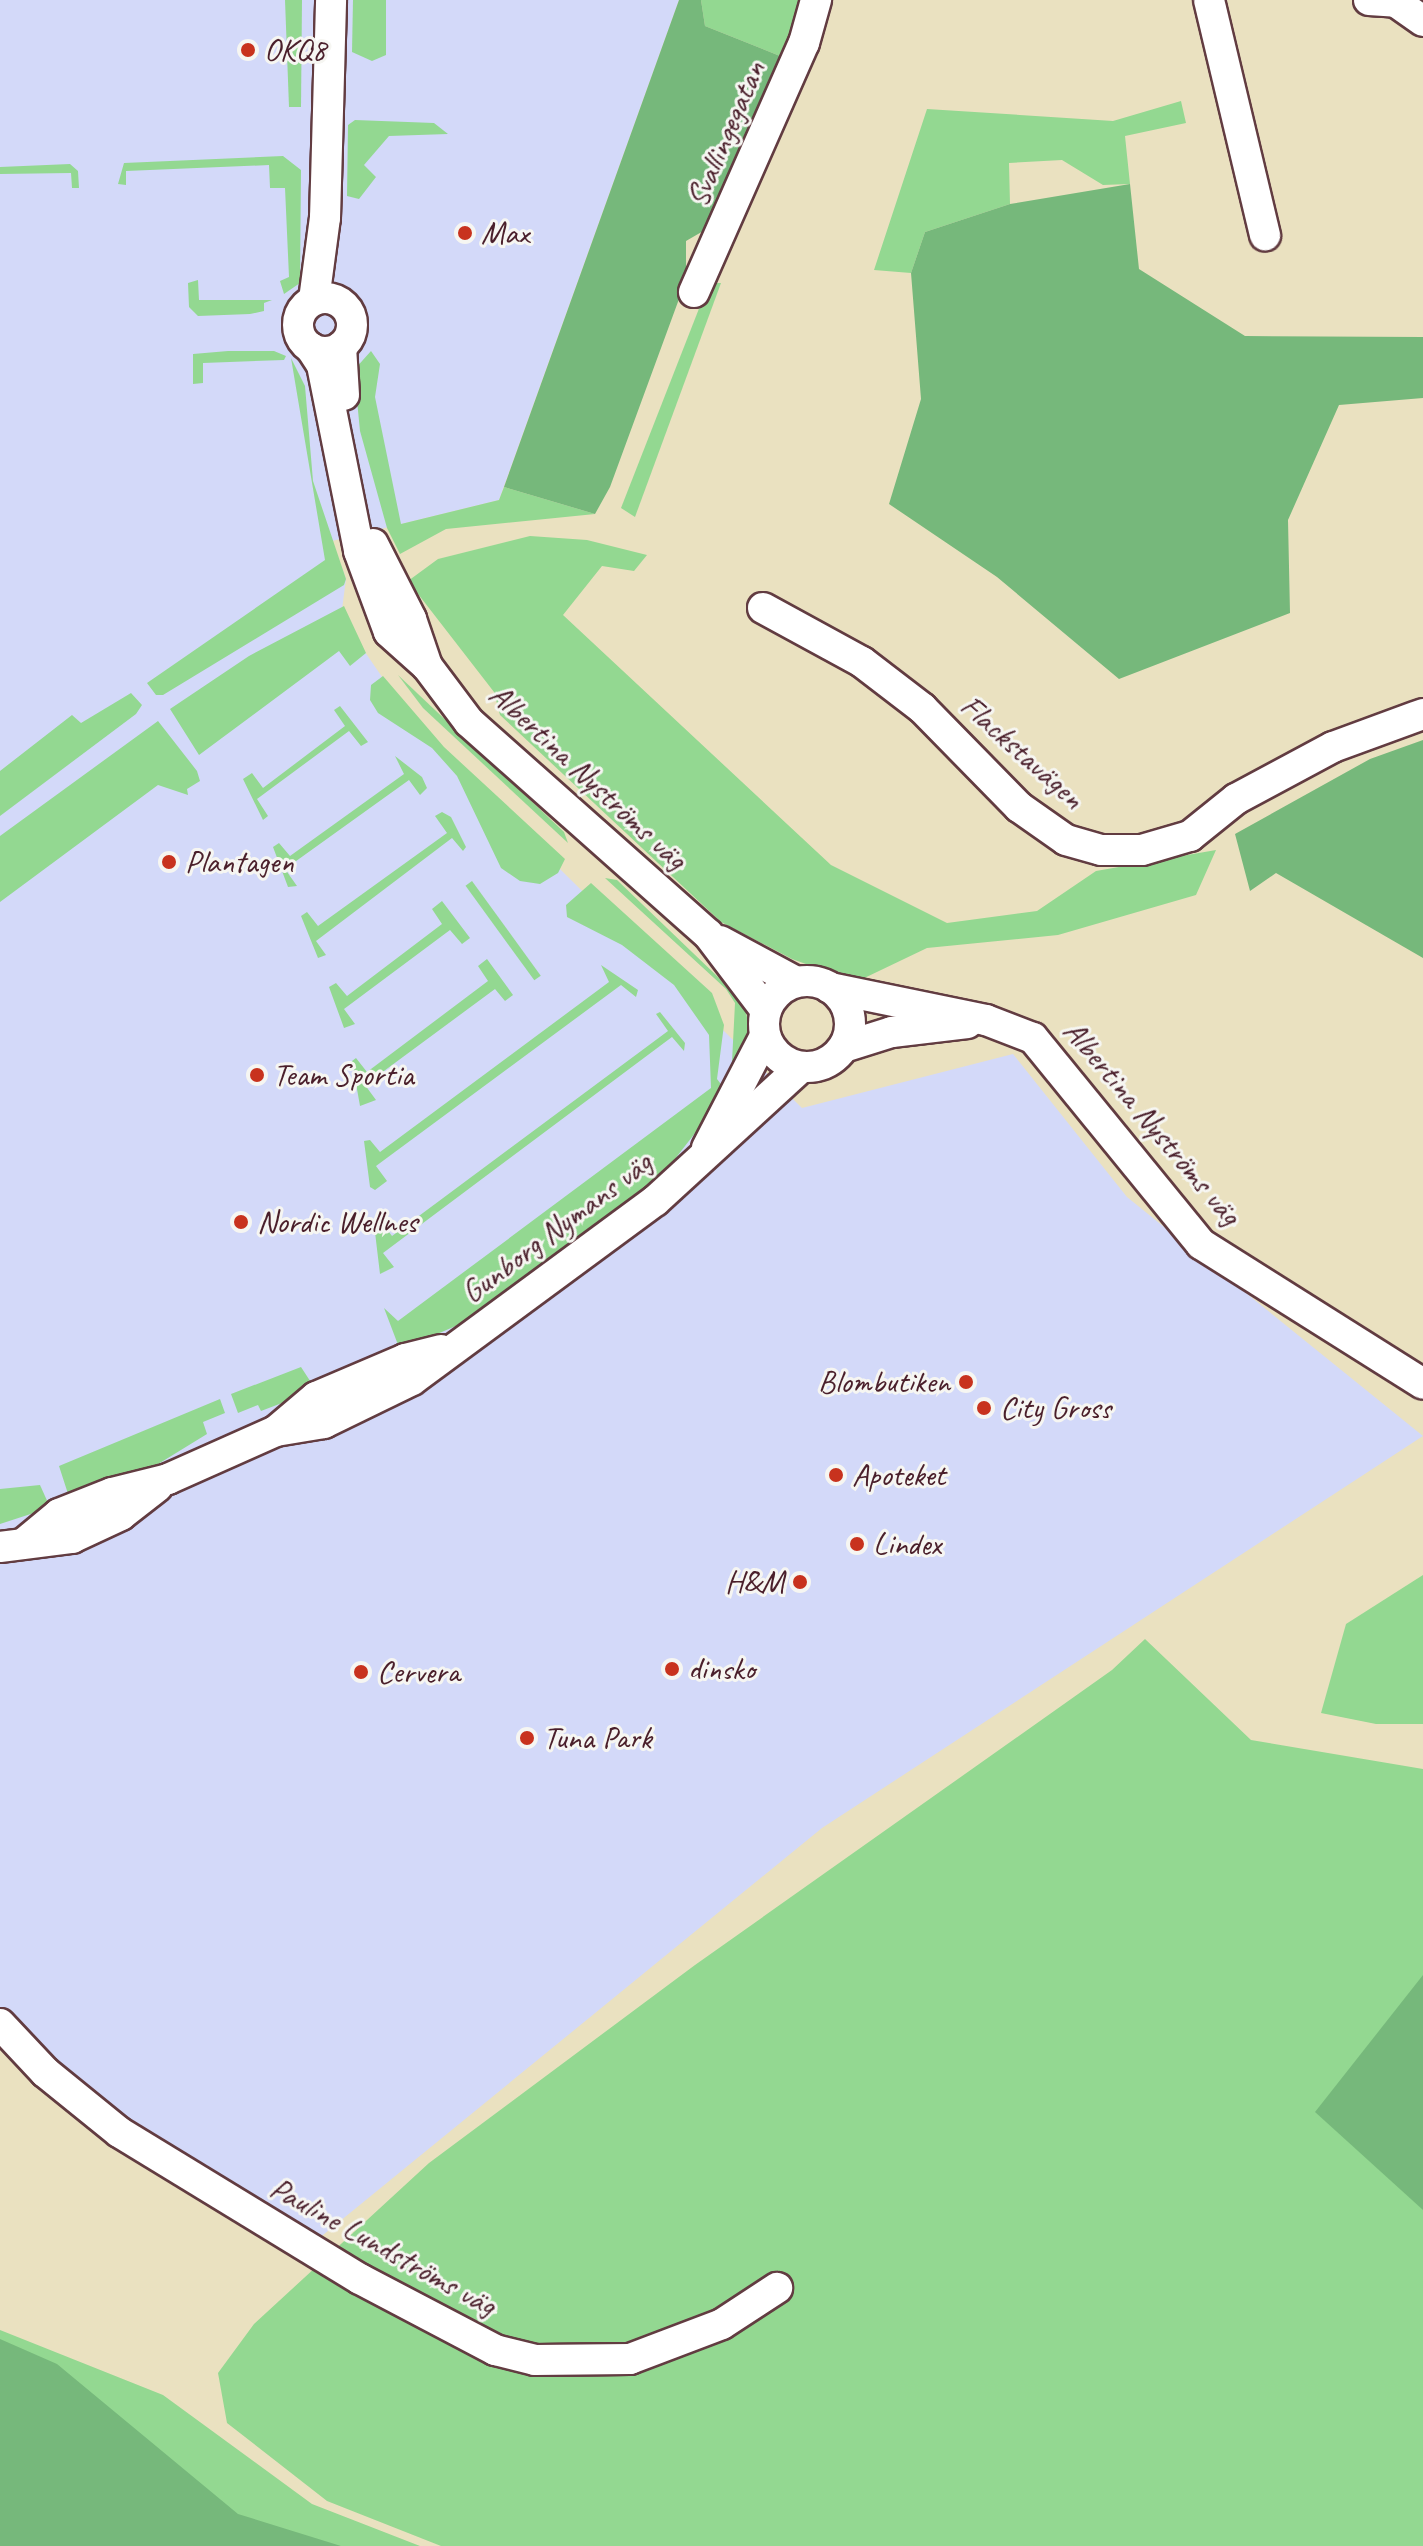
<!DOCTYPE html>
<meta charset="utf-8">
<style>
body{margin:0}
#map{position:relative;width:1423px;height:2546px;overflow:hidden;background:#eae1c0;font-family:Caveat,sans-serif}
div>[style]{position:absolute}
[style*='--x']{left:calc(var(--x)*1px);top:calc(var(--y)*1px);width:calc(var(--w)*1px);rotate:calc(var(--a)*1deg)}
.built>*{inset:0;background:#d3d9f9}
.green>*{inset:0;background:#93d891;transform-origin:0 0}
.forest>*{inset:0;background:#76b87b}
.roads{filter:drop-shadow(2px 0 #623c41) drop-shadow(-2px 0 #623c41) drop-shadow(0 2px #623c41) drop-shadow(0 -2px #623c41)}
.minor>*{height:30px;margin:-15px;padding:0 15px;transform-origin:15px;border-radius:15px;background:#fff}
.minor>.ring{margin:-15px;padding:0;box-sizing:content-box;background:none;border:30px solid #fff;border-radius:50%}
.dots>*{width:22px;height:22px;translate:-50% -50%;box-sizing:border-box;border:4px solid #f6f6f2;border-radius:50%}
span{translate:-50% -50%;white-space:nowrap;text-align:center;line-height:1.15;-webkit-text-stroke:6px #f6f6f2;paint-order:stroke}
.poi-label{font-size:32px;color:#4a1f2b}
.left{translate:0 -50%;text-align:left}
.right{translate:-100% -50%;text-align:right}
.street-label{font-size:32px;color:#4a1f2b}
</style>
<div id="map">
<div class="built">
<div style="clip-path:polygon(0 0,679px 0,499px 500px,332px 541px,346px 579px,341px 617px,417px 728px,802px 1108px,1013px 1054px,1127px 1197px,1423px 1436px,822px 1828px,307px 2248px,0 2030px)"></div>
</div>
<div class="green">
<div style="clip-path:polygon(285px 0,302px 0,301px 107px,289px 107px)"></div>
<div style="clip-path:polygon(353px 0,386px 0,386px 55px,372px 61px,352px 52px)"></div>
<div style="clip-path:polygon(701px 0,798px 0,796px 23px,780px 56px,705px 26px)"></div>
<div style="clip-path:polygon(1181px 101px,1186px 123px,1125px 136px,1130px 184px,1103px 185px,1062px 160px,1009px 163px,1010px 204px,925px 232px,911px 273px,874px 270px,927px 109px,1113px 121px)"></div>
<div style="clip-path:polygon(355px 120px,434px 123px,448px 134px,389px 136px,364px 165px,376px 177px,359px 199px,347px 196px,348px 125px)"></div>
<div style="clip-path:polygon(283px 156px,301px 170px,300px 283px,284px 294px,280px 281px,289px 277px,285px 188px,270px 188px,269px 165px,126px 171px,126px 185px,118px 184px,124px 163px)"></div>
<div style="clip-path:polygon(70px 164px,78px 171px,79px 188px,72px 188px,71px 173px,0 174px,0 167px)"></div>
<div style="clip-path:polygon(198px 280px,199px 300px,272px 300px,264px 303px,264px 311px,250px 314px,198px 316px,189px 307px,188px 283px)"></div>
<div style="clip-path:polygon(709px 283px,721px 283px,635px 517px,621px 508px)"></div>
<div style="clip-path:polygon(228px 351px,274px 351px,286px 356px,284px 360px,203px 363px,203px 383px,193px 384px,193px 354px)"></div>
<div style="clip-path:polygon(371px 351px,380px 364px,375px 397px,401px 524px,499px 500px,504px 487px,595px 514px,446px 529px,400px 554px,387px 528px,360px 431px,354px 370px)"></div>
<div style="clip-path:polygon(291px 358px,305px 386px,313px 481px,346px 579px,344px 585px,163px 695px,156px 695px,147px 683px,325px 560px)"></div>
<div style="clip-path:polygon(530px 536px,587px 540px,647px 555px,634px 571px,602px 566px,563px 615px,831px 865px,947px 923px,1037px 911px,1096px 871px,1216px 850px,1196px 895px,1058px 935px,927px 948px,856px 982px,792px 959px,721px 922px,500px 715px,494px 692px,408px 581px,438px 559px)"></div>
<div style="clip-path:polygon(344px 606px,366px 653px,350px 666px,339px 651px,199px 755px,170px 709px,249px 656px)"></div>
<div style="clip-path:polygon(398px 675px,564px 832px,568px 843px,423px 708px)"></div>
<div style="clip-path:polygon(383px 676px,444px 747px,565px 859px,558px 873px,540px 884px,520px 881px,501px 868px,457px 776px,432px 748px,378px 713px,370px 700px,371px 685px)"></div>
<div style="clip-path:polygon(131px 693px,142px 705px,136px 714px,0 816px,0 771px,72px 715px,81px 723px)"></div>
<div style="clip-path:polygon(340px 706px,368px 742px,361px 746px,349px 731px,257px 799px,268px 816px,263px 820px,243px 779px,252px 773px,263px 788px,345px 726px,334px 710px)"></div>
<div style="clip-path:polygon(158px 721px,197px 771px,200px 781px,187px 789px,188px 795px,158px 785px,0 902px,0 836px)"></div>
<div style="clip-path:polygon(395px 756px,422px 777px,427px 788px,420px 795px,409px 780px,285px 869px,297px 886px,288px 887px,273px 847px,279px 843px,290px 856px,404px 774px)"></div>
<div style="clip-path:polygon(442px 812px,451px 817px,466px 847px,463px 851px,452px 838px,316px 941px,326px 955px,318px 958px,301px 916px,307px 912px,318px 926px,447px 833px,435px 816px)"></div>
<div style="clip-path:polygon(605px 878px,617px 880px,743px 1001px,749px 1025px,738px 1069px,732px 1062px,735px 1003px,726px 989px)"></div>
<div style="left:472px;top:881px;width:117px;height:8px;rotate:54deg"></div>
<div style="clip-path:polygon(591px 883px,712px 993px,724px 1025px,717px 1079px,727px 1092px,664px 1173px,465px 1322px,400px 1350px,384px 1308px,398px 1321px,711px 1088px,709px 1035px,674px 985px,622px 945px,567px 917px,566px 905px)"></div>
<div style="clip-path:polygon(442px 901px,470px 938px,462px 944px,450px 930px,344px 1009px,355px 1024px,344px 1028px,329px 987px,336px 983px,347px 996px,442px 924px,432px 909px)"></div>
<div style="clip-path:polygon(487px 959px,513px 995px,505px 1001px,495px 989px,365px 1085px,376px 1100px,360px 1106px,352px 1061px,356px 1058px,367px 1072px,488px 981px,478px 966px)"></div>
<div style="clip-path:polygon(601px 965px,638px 990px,636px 997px,621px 985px,376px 1166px,387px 1181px,375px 1190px,370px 1187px,364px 1141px,370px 1140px,380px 1152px,609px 982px)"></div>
<div style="clip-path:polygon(660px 1012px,685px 1043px,684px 1051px,672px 1037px,383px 1253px,394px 1267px,380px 1274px,374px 1224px,380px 1220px,392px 1236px,668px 1031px,656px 1014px)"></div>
<div style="clip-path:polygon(301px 1367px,316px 1390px,261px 1411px,258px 1405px,238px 1413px,231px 1394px)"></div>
<div style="clip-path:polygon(220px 1399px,225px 1413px,203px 1422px,207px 1434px,150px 1469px,70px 1500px,59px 1466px)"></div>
<div style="clip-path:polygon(40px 1485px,49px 1505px,46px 1509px,0 1524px,0 1489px)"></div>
<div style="clip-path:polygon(1423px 1575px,1423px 1724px,1376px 1724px,1321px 1713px,1346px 1624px)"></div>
<div style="clip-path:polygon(1145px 1639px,1251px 1740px,1423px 1769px,1423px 2546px,441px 2546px,327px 2501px,227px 2423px,218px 2373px,254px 2324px,429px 2163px,695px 1965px,1112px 1670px)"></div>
<div style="clip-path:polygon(0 2330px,163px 2395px,312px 2504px,420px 2546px,0 2546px)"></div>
</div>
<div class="forest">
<div style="clip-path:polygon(679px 0,701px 0,705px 26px,780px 56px,735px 175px,705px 230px,686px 241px,686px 280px,610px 487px,595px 514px,504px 487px)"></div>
<div style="clip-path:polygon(1130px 184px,1139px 269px,1245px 336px,1423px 337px,1423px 398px,1339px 405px,1288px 520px,1290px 613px,1119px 679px,997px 577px,889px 504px,921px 399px,911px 273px,925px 232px,1010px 204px)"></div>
<div style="clip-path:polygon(1423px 740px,1423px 958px,1276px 873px,1250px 891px,1235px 834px,1370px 759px)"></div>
<div style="clip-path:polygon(1423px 1975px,1423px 2210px,1315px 2112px)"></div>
<div style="clip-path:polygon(0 2339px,57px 2364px,238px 2514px,341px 2546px,0 2546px)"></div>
</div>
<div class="roads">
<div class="minor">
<div style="--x:1209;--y:0;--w:242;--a:76.6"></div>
<div style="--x:1369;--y:0;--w:27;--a:4"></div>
<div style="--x:1396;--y:2;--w:33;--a:35"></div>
<div style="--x:694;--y:292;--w:272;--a:-66.2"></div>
<div style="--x:804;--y:43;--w:45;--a:-74.4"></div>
<div class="ring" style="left:298px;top:298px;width:24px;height:24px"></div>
<div style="--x:314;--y:300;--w:83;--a:-82.4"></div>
<div style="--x:325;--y:218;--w:218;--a:-88.4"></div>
<div style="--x:341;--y:347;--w:48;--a:86.4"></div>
<div style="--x:311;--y:348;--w:20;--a:57"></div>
<div style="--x:322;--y:365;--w:190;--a:78.7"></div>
<div style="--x:359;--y:551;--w:86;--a:69.7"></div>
<div style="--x:389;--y:632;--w:51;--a:41.8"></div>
<div style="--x:427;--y:666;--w:70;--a:53.1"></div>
<div style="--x:469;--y:722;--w:319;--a:41.6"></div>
<div style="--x:708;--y:934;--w:94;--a:52.8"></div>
<div style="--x:373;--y:544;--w:84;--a:63.1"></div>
<div style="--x:411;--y:619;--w:50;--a:71.2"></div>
<div style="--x:763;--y:608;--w:113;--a:28.6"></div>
<div style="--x:862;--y:662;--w:76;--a:37.5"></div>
<div style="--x:922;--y:708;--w:139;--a:45.6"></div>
<div style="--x:1019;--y:807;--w:57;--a:35.1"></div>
<div style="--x:1066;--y:840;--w:36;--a:16"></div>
<div style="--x:1101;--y:850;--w:41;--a:0"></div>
<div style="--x:1142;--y:850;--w:50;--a:-16.3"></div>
<div style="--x:1190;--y:836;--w:59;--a:-38.8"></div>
<div style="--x:1236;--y:799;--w:110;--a:-28.2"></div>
<div style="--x:1333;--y:747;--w:96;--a:-20.1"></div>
<div style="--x:720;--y:941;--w:86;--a:28.3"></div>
<div class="ring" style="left:764px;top:981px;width:56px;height:56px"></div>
<div style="--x:830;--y:988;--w:159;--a:11.6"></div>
<div style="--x:986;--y:1020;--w:50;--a:21"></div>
<div style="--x:1033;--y:1038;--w:266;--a:50.8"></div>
<div style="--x:1201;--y:1244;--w:262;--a:32.2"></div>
<div style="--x:844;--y:1047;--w:50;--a:-17.4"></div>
<div style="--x:892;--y:1032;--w:76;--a:-6.8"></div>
<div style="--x:707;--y:1148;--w:126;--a:-62.6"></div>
<div style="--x:277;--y:1430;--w:51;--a:-40.2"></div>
<div style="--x:316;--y:1397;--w:97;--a:-23.1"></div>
<div style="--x:405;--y:1359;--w:37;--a:-14"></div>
<div style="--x:24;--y:1543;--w:45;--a:-39.6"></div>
<div style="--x:59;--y:1514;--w:57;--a:-21.6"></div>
<div style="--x:112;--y:1493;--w:58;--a:-14"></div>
<div style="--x:168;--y:1479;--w:118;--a:-24"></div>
<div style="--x:276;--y:1431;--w:49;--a:-9.5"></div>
<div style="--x:324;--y:1423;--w:98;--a:-26"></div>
<div style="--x:412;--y:1380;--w:302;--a:-36.4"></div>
<div style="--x:655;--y:1201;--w:198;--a:-42.5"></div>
<div style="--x:0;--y:1547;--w:73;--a:-7.1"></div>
<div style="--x:72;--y:1538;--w:54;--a:-25.1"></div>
<div style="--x:121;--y:1515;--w:46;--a:-37.9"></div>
<div style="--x:0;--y:2024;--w:66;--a:46.8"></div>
<div style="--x:45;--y:2072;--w:95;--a:39"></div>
<div style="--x:119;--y:2132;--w:282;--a:31.4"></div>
<div style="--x:360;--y:2279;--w:153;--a:27.7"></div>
<div style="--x:495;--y:2350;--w:41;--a:14"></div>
<div style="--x:535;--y:2360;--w:95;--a:-0.6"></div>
<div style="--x:630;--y:2359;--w:98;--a:-20.8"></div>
<div style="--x:722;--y:2324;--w:66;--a:-33.2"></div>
</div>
</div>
<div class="dots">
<div style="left:248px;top:50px;background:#c8321e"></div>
<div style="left:465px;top:233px;background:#c8321e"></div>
<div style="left:169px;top:862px;background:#c8321e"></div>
<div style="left:257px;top:1075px;background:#c8321e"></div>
<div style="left:241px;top:1222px;background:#c8321e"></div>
<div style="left:966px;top:1382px;background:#c8321e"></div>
<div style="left:984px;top:1408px;background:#c8321e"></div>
<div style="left:836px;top:1475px;background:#c8321e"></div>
<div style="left:857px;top:1544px;background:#c8321e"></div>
<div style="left:800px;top:1582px;background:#c8321e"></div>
<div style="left:672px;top:1669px;background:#c8321e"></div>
<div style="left:361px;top:1672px;background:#c8321e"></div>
<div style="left:527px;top:1738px;background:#c8321e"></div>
</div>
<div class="poi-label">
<span class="left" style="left:264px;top:50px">OKQ8</span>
<span class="left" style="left:481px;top:233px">Max</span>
<span class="left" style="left:185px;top:862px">Plantagen</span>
<span class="left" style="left:273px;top:1075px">Team Sportia</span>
<span class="left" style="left:257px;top:1222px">Nordic Wellnes</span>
<span class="right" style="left:950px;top:1382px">Blombutiken</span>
<span class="left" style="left:1000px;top:1408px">City Gross</span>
<span class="left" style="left:852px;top:1475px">Apoteket</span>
<span class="left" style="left:873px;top:1544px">Lindex</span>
<span class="right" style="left:784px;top:1582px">H&amp;M</span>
<span class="left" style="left:688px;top:1669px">dinsko</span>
<span class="left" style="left:377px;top:1672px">Cervera</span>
<span class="left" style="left:543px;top:1738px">Tuna Park</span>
</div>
<div class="street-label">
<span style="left:726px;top:134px;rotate:-67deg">Svallingegatan</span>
<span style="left:1022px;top:752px;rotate:42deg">Flackstavägen</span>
<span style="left:588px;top:777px;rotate:43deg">Albertina Nyströms väg</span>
<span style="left:1152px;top:1123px;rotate:50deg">Albertina Nyströms väg</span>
<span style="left:557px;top:1228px;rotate:-37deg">Gunborg Nymans väg</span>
<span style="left:383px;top:2247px;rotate:29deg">Pauline Lundströms väg</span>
</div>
</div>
